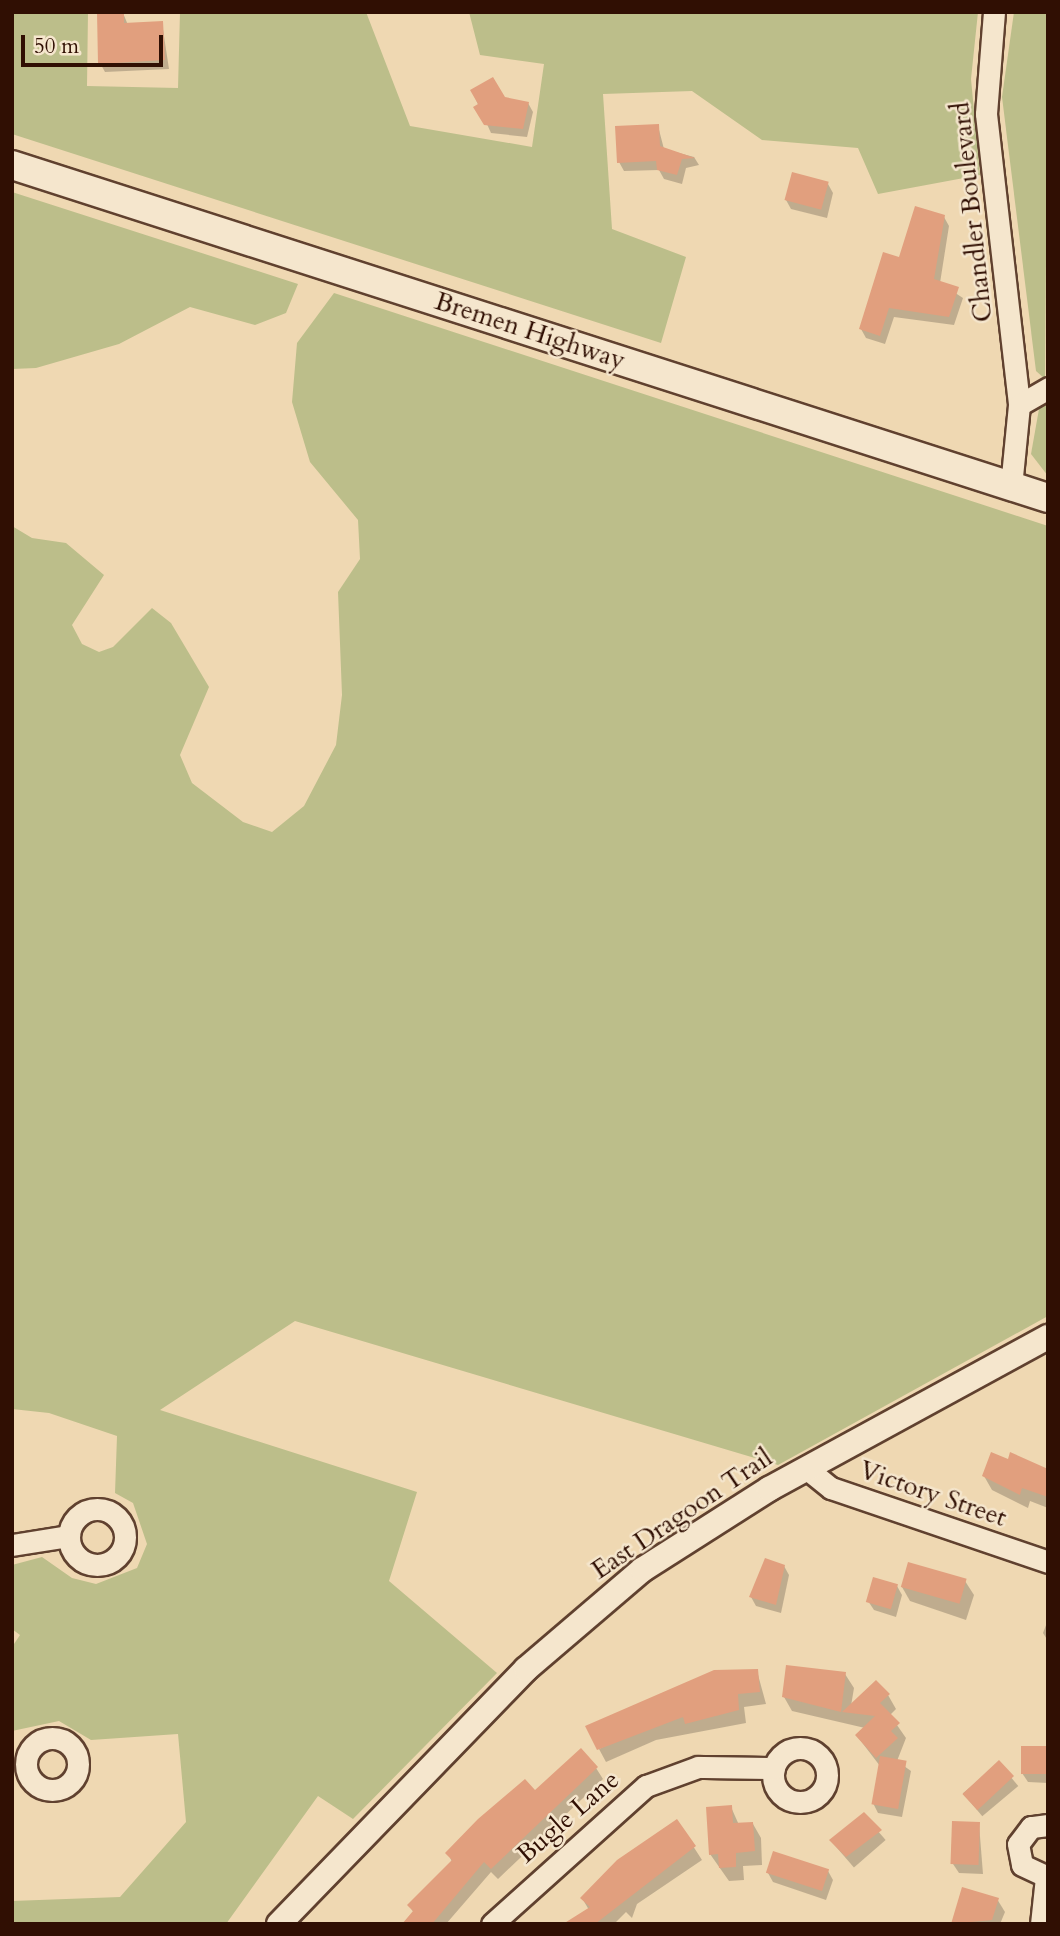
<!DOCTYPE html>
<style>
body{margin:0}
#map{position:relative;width:1060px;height:1936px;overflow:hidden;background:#efd8b2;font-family:Cardo,serif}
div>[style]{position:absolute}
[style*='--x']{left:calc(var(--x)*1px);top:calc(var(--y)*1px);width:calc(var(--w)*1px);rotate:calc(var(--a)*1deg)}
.green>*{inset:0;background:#bcbe8a}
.shadow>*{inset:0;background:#0003;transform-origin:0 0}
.building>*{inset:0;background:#e19f7e;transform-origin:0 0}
.roads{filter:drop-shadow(2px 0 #60412f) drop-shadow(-2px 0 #60412f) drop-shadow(0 2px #60412f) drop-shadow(0 -2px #60412f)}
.minor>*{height:21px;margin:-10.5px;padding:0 10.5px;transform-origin:10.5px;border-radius:10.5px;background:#f5e6cd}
.minor>.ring{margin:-10.5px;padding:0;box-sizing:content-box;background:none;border:21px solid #f5e6cd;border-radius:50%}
.tertiary>*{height:24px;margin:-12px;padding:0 12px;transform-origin:12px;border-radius:12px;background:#f5e6cd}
.secondary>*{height:28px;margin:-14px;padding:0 14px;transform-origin:14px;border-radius:14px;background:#f5e6cd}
span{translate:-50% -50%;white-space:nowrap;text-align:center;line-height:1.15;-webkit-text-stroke:5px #f5e6cd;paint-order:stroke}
.street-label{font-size:26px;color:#300f03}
.frame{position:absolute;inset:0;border:14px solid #300f03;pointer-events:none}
.scale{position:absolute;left:21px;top:35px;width:142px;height:32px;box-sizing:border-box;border:4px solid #300f03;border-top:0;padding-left:9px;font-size:21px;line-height:24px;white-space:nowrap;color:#300f03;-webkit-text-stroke:5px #f5e6cd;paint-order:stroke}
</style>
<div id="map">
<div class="green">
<div style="clip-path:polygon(12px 12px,88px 12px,87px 86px,178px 88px,180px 12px,366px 12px,410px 126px,532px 147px,544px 64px,480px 55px,469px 12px,978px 12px,971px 79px,980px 175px,878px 194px,858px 148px,762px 140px,692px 91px,603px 94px,612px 229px,686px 257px,661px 343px,12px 134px)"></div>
<div style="clip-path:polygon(1014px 12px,1048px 12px,1045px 379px,1036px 371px,1002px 97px)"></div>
<div style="clip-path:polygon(12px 192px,298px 284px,286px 313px,255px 325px,190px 307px,119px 344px,36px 368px,12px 369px)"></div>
<div style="clip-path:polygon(334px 293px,1048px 526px,1048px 1316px,778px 1465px,295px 1321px,160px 1410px,417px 1492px,389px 1581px,497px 1673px,353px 1819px,318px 1796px,226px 1924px,12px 1924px,12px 1901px,120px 1897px,186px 1822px,178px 1734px,91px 1740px,59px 1721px,12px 1731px,12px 1647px,20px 1635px,12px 1629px,12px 1565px,42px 1557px,72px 1578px,96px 1584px,137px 1568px,147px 1544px,133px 1503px,115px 1493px,117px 1436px,49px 1413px,12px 1409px,12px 526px,32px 538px,66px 543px,104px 575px,72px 625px,82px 644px,99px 652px,113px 647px,152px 608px,171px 623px,209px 687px,180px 755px,192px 783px,243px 822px,272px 832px,304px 806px,336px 745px,342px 695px,338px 592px,360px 559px,358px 520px,310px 462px,292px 402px,297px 343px)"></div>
<div style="clip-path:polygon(1048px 403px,1048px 476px,1031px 454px,1039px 409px)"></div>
</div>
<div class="shadow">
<div style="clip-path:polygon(123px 13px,128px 25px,162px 23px,169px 69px,105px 72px,100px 63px)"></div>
<div style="clip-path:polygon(472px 91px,528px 103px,533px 112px,527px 137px,491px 133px)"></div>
<div style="clip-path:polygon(658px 126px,664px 149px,694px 157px,699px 165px,686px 168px,682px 184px,664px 179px,659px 170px,624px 171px,619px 162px)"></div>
<div style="clip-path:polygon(828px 184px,833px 193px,827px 218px,791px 209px,786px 200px)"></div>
<div style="clip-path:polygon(944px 217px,949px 226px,940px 283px,963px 298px,954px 325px,894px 317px,885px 344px,866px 338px,861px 329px,900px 259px)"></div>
<div style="clip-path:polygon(1048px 1470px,1048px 1508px,1030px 1501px,1028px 1508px,992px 1490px,984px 1476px)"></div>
<div style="clip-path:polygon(784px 1566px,789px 1575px,781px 1613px,756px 1606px,751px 1597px)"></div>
<div style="clip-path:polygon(965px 1581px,974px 1595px,966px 1620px,910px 1601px,902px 1587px)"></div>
<div style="clip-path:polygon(897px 1586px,902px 1595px,896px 1617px,874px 1610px,868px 1601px)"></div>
<div style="clip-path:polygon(1048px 1620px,1048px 1641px,1043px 1633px)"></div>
<div style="clip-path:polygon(757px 1671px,766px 1704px,744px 1707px,746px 1723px,656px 1740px,606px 1762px,599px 1749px)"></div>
<div style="clip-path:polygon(845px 1674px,854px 1688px,851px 1706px,888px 1695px,896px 1709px,890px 1715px,906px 1738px,897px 1761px,911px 1771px,902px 1817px,878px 1813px,873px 1803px,880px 1766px,857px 1736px,865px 1728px,792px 1711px,784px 1697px)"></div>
<div style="clip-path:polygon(1048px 1748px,1048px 1783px,1028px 1782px,1022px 1773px)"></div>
<div style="left:999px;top:1763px;width:30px;height:47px;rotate:50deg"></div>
<div style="clip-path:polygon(596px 1768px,603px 1779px,498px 1879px,491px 1872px,446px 1924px,404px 1924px,414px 1913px,409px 1905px,452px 1862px,448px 1853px,535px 1792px)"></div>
<div style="clip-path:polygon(731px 1807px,739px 1825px,753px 1824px,761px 1838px,762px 1865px,743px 1866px,744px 1880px,729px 1881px,710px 1854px)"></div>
<div style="left:864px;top:1815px;width:33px;height:42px;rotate:49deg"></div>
<div style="clip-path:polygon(677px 1821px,702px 1860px,637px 1904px,632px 1918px,626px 1912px,614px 1924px,567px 1924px,589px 1910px,582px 1898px)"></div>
<div style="clip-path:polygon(979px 1824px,983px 1874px,959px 1873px,953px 1864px)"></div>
<div style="clip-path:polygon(828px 1871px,833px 1880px,826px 1900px,773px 1882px,768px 1873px)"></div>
<div style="clip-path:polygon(997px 1899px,1005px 1912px,1000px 1924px,953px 1924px)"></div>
</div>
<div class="building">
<div style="clip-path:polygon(97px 12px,124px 12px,124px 23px,163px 21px,165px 60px,98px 64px)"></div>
<div style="clip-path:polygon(493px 77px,505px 97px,529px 102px,523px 129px,484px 125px,473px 107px,478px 104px,470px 90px)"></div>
<div style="clip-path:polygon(659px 124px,660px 146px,695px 158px,682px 159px,677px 175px,657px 170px,656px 161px,617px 163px,615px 126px)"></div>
<div style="left:792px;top:172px;width:38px;height:29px;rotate:15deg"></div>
<div style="clip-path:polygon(915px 206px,945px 215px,934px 279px,959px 287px,949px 317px,889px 308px,880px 336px,859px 329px,883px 252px,899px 257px)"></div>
<div style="clip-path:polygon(991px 1452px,1008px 1459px,1010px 1452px,1048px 1469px,1048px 1497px,1022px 1488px,1020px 1495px,982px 1476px)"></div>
<div style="clip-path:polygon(765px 1558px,785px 1565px,776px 1605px,749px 1597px)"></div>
<div style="left:908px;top:1562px;width:61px;height:26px;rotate:16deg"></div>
<div style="left:873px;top:1577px;width:26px;height:26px;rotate:16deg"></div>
<div style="clip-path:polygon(786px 1665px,846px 1672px,841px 1712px,782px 1697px)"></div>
<div style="clip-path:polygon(758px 1669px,760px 1692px,738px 1694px,739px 1710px,685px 1724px,683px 1717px,597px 1750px,585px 1726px,714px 1670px)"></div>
<div style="clip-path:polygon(876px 1680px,890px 1694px,880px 1703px,900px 1723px,891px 1731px,898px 1738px,876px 1758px,855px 1735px,875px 1716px,842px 1712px)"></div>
<div style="left:1021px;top:1746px;width:27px;height:28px"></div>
<div style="clip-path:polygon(581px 1748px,598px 1767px,491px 1869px,484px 1862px,432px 1924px,402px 1924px,413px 1911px,407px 1905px,452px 1860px,445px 1853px,478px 1819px,525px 1779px,535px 1790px)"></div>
<div style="left:880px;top:1756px;width:27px;height:49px;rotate:10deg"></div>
<div style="left:999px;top:1760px;width:22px;height:50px;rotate:47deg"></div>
<div style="clip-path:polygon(732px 1805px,733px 1823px,753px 1822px,755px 1851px,736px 1853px,736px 1867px,719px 1868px,718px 1854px,709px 1855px,706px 1807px)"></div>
<div style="clip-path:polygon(864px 1812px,882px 1830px,846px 1857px,829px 1840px)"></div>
<div style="clip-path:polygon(677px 1819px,696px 1846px,595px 1924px,563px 1924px,590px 1907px,580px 1898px,617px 1860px)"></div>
<div style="left:952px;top:1821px;width:28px;height:43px;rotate:2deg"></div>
<div style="left:773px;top:1851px;width:59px;height:23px;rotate:18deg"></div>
<div style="clip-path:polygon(962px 1887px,999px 1898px,992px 1920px,951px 1924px)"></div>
</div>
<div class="roads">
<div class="minor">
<div style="--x:994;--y:12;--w:102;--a:94.5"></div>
<div style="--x:986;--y:114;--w:293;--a:83.5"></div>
<div style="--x:1019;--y:405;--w:81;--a:95.6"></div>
<div style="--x:1019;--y:405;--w:34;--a:-30"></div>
<div style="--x:806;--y:1468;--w:32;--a:39"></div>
<div style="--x:831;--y:1488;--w:229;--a:18.8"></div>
<div class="ring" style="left:69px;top:1509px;width:35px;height:35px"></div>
<div style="--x:12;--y:1545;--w:58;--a:-9"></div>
<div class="ring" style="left:26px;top:1738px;width:31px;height:31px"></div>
<div class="ring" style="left:773px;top:1748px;width:33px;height:33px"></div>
<div style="--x:1048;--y:1825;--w:17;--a:173"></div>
<div style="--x:1031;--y:1827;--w:21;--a:127"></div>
<div style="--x:1018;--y:1844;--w:21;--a:79"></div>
<div style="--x:1022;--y:1865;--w:29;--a:25"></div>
<div style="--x:492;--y:1924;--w:207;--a:-41.9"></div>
<div style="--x:646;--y:1786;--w:55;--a:-20.1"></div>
<div style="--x:698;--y:1767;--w:76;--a:0.8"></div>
<div style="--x:1041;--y:1924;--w:47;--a:-83.9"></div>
</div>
<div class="tertiary">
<div style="--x:279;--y:1924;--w:355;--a:-45.9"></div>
<div style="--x:526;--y:1669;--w:153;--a:-40.5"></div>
<div style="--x:642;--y:1570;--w:151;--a:-32.5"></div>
<div style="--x:769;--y:1489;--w:318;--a:-28.6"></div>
</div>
<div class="secondary">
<div style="--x:12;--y:165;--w:1088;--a:17.82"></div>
</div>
</div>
<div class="street-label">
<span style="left:972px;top:212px;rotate:-96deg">Chandler Boulevard</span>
<span style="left:530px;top:331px;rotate:18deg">Bremen Highway</span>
<span style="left:933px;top:1494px;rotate:19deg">Victory Street</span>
<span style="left:682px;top:1514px;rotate:-34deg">East Dragoon Trail</span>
<span style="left:568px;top:1817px;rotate:-41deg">Bugle Lane</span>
</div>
<div class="frame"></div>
<div class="scale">50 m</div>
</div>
